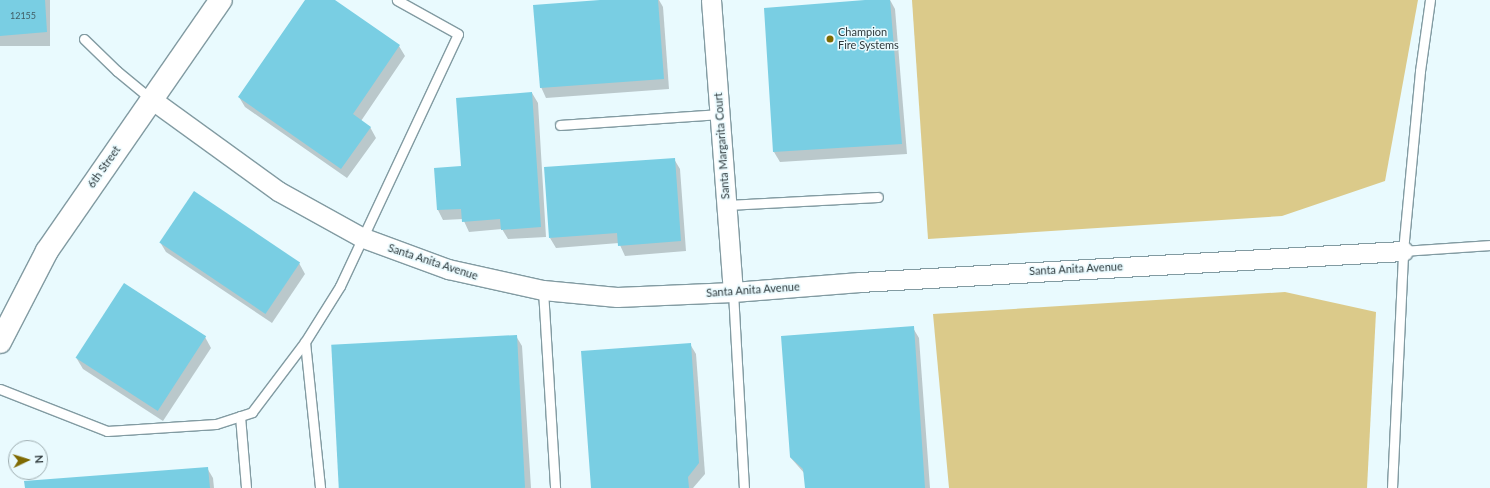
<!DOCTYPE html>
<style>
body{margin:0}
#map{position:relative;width:1490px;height:488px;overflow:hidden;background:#e9fafe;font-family:Lato,sans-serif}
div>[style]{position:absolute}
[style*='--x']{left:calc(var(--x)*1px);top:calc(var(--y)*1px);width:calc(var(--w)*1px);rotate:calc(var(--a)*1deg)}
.green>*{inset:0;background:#dbca8a}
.shadow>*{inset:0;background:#0003;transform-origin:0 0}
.building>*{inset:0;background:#79cee3;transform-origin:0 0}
.roads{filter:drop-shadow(1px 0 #829ba2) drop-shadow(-1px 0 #829ba2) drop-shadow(0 1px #829ba2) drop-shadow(0 -1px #829ba2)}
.lane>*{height:9px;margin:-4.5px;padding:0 4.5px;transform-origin:4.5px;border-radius:4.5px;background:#fff}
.street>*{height:19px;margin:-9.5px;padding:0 9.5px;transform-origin:9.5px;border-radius:9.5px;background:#fff}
.secondary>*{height:22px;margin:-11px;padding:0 11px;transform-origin:11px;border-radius:11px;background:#fff}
.dots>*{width:11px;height:11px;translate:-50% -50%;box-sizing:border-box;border:2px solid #e9fafe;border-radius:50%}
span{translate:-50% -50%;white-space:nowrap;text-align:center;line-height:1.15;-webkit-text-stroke:3px #e9fafe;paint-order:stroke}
.number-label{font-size:9px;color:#415e66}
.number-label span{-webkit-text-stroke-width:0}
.poi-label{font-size:11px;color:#2e393c}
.left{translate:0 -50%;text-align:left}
.street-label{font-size:11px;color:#2e393c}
.north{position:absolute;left:8px;top:440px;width:40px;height:40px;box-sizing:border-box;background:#e9fafe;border:1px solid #9eadb0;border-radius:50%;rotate:86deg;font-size:11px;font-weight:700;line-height:16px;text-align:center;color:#2e393c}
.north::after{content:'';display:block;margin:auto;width:14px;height:18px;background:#7f6a02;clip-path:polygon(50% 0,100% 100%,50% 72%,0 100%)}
</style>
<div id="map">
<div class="green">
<div style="clip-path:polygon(912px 0,1418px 0,1385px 181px,1282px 216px,928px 239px)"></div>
<div style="clip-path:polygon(1285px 292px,1376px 312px,1367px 488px,949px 488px,933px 314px)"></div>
</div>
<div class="shadow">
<div style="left:0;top:0;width:50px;height:46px"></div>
<div style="clip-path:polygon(307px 0,333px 0,399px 46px,405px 56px,361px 121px,370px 127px,376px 138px,347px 178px,245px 107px,239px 97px)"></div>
<div style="clip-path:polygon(614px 0,659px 0,663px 7px,669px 89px,546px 98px,541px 87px)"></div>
<div style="clip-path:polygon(877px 0,890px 0,895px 9px,907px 154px,780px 162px,774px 152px)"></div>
<div style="clip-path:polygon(532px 93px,538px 103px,546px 237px,508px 239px,502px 229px,469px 232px,463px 219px,443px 220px,438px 210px,435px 169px,462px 167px)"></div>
<div style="clip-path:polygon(674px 159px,680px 169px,686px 251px,625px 256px,619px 243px,556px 248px,550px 238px)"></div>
<div style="clip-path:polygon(160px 242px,299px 263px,305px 274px,272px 323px,166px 252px)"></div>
<div style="clip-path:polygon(913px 328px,919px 338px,930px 488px,806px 488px,805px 474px,790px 457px)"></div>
<div style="clip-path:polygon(516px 336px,522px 346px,531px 488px,341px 488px)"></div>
<div style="clip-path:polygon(205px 337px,211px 348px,163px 421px,83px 369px,77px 359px)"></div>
<div style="clip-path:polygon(690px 344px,696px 354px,705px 474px,693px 488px,592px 488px)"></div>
<div style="clip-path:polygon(207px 468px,213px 478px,214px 488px,26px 488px)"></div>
</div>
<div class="building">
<div style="clip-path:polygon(0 0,45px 0,47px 32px,0 36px)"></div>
<div style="clip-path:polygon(305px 0,335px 0,400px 45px,353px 114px,371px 127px,341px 169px,238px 97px)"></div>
<div style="clip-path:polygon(600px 0,658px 0,664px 79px,540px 88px,533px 5px)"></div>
<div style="clip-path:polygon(865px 0,890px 0,902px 144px,773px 152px,764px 8px)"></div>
<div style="clip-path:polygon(532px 92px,541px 227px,501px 230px,500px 219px,462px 222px,461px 209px,437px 210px,434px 168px,461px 166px,456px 98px)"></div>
<div style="clip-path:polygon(675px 158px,681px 241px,618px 246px,617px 233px,549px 238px,544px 167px)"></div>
<div style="left:194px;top:191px;width:128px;height:62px;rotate:34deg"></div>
<div style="left:124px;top:283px;width:98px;height:89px;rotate:33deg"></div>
<div style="clip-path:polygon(914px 326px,925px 488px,805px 488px,803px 469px,790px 457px,781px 336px)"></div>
<div style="left:517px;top:335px;width:153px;height:186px;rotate:87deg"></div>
<div style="clip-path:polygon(691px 343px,699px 463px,688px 477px,689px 488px,591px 488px,581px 351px)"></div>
<div style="clip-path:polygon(208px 467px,210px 488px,25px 488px,24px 481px)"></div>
</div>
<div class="roads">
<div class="lane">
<div style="--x:84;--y:39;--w:46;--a:44.1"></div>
<div style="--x:117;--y:71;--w:44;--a:39.5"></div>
<div style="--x:560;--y:125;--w:160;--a:-3.9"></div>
<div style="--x:727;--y:205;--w:151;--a:-3"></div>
<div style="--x:1403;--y:251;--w:87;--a:-3.9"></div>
<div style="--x:543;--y:290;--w:198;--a:86.5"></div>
<div style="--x:733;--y:292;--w:196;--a:86.8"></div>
<div style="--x:305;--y:342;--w:147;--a:84.1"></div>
<div style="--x:0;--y:389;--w:115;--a:21.4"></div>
<div style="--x:107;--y:431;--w:109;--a:-3.7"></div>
<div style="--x:216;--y:424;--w:38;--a:-18"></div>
<div style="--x:252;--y:412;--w:88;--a:-52.9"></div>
<div style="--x:305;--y:342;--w:66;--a:-58"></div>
<div style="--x:340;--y:286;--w:278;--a:-64.9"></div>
<div style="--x:458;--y:34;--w:70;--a:-150.9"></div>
<div style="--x:240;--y:416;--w:72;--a:85.2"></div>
<div style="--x:1392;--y:488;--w:237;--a:-87.3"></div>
<div style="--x:1403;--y:251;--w:181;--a:-84.6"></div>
<div style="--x:1420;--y:71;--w:72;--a:-82"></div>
</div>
<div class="street">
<div style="--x:711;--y:0;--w:293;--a:85.7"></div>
<div style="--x:151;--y:99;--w:157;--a:35.9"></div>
<div style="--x:278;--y:191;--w:95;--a:29"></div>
<div style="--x:361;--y:237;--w:93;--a:20.2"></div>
<div style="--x:448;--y:269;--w:97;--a:12.5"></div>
<div style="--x:543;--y:290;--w:74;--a:5.4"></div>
<div style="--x:617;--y:297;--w:116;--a:-2.5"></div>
<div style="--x:733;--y:292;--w:127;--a:-4.5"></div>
<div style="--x:860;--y:282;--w:544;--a:-3.27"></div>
</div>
<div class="secondary">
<div style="--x:0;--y:342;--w:102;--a:-62.7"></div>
<div style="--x:47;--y:251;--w:305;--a:-55.3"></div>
</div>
</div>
<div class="dots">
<div style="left:830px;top:39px;background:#7f6a02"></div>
</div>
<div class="number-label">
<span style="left:23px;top:16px">12155</span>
</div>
<div class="poi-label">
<span class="left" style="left:838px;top:39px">Champion<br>Fire Systems</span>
</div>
<div class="street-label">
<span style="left:722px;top:146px;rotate:-94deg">Santa Margarita Court</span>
<span style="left:104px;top:167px;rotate:-55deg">6th Street</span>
<span style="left:433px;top:262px;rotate:18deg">Santa Anita Avenue</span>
<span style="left:1076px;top:269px;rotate:-3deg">Santa Anita Avenue</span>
<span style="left:753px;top:290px;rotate:-4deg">Santa Anita Avenue</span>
</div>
<div class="north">N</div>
</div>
